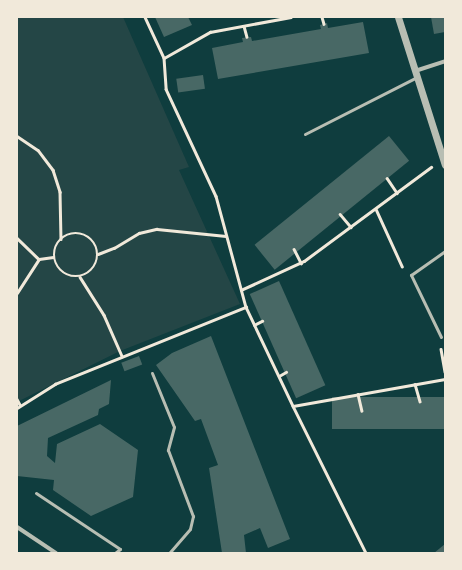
<!DOCTYPE html>
<style>
body{margin:0}
#map{position:relative;width:462px;height:570px;overflow:hidden;background:#0f3d3e;font-family:Karla,sans-serif}
div>[style]{position:absolute}
[style*='--x']{left:calc(var(--x)*1px);top:calc(var(--y)*1px);width:calc(var(--w)*1px);rotate:calc(var(--a)*1deg)}
.green>*{inset:0;background:#244646}
.building>*{inset:0;background:#486865;transform-origin:0 0}
.path>*{height:2.5px;margin:-1.25px;padding:0 1.25px;transform-origin:1.25px;border-radius:1.25px;background:#f1e9da}
.path>.ring{margin:-1.25px;padding:0;box-sizing:content-box;background:none;border:2.5px solid #f1e9da;border-radius:50%}
.service>*{height:3px;margin:-1.5px;padding:0 1.5px;transform-origin:1.5px;border-radius:1.5px;background:#b8beb3}
.minor>*{height:4px;margin:-2px;padding:0 2px;transform-origin:2px;border-radius:2px;background:#b8beb3}
.tertiary>*{height:7px;margin:-3.5px;padding:0 3.5px;transform-origin:3.5px;border-radius:3.5px;background:#b8beb3}
span{translate:-50% -50%;white-space:nowrap;text-align:center;line-height:1.15;-webkit-text-stroke:4px #f1e9da;paint-order:stroke}
.frame{position:absolute;inset:0;border:18px solid #f1e9da;pointer-events:none}
</style>
<div id="map">
<div class="green">
<div style="clip-path:polygon(17px 17px,123px 17px,189px 167px,179px 170px,240px 304px,120px 351px,17px 402px)"></div>
</div>
<div class="building">
<div style="clip-path:polygon(155px 17px,188px 17px,192px 25px,164px 37px)"></div>
<div style="clip-path:polygon(431px 17px,445px 17px,445px 32px,434px 34px)"></div>
<div style="clip-path:polygon(363px 22px,369px 53px,218px 79px,212px 48px,243px 42px,242px 38px,251px 37px,252px 41px,321px 29px,320px 25px,324px 24px,327px 23px,328px 28px)"></div>
<div style="left:203px;top:75px;width:14px;height:27px;rotate:82deg"></div>
<div style="left:389px;top:136px;width:32px;height:173px;rotate:51deg"></div>
<div style="left:279px;top:281px;width:114px;height:32px;rotate:66deg"></div>
<div style="clip-path:polygon(211px 336px,290px 539px,268px 548px,260px 528px,244px 535px,246px 553px,222px 553px,209px 468px,218px 465px,201px 419px,195px 421px,156px 365px,172px 353px)"></div>
<div style="left:139px;top:356px;width:9px;height:19px;rotate:69deg"></div>
<div style="clip-path:polygon(111px 380px,109px 404px,99px 409px,98px 415px,48px 438px,47px 456px,55px 463px,57px 444px,100px 424px,138px 450px,133px 497px,91px 516px,53px 490px,54px 480px,17px 476px,17px 426px)"></div>
<div style="left:445px;top:397px;width:32px;height:113px;rotate:90deg"></div>
<div style="clip-path:polygon(445px 544px,445px 553px,434px 553px)"></div>
</div>
<div class="path">
<div style="--x:145;--y:17;--w:45;--a:65.1"></div>
<div style="--x:164;--y:58;--w:31;--a:86"></div>
<div style="--x:166;--y:89;--w:118;--a:65"></div>
<div style="--x:216;--y:196;--w:115;--a:74.9"></div>
<div style="--x:246;--y:307;--w:110;--a:64.6"></div>
<div style="--x:293;--y:406;--w:154;--a:-10.1"></div>
<div style="--x:322;--y:17;--w:7;--a:74"></div>
<div style="--x:244;--y:26;--w:11;--a:75"></div>
<div style="--x:164;--y:58;--w:53;--a:-29.5"></div>
<div style="--x:210;--y:32;--w:82;--a:-10.5"></div>
<div style="--x:17;--y:136;--w:25;--a:34"></div>
<div style="--x:38;--y:150;--w:25;--a:53"></div>
<div style="--x:53;--y:170;--w:23;--a:72"></div>
<div style="--x:60;--y:192;--w:47;--a:88.8"></div>
<div style="--x:387;--y:178;--w:18;--a:56"></div>
<div style="--x:376;--y:209;--w:63;--a:65.5"></div>
<div style="--x:340;--y:214;--w:17;--a:50"></div>
<div class="ring" style="left:54px;top:233px;width:41.5px;height:41.5px"></div>
<div style="--x:17;--y:238;--w:30;--a:44"></div>
<div style="--x:294;--y:249;--w:16;--a:63"></div>
<div style="--x:98;--y:254;--w:17;--a:-21"></div>
<div style="--x:114;--y:248;--w:29;--a:-31"></div>
<div style="--x:139;--y:233;--w:18;--a:-13"></div>
<div style="--x:157;--y:229;--w:69;--a:5.8"></div>
<div style="--x:80;--y:277;--w:45;--a:57.7"></div>
<div style="--x:104;--y:315;--w:45;--a:66.3"></div>
<div style="--x:241;--y:290;--w:69;--a:-24.7"></div>
<div style="--x:304;--y:261;--w:158;--a:-36.5"></div>
<div style="--x:17;--y:293;--w:40;--a:-57.1"></div>
<div style="--x:39;--y:259;--w:14;--a:-8"></div>
<div style="--x:254;--y:325;--w:9;--a:-27"></div>
<div style="--x:441;--y:349;--w:23;--a:80"></div>
<div style="--x:279;--y:376;--w:8;--a:-30"></div>
<div style="--x:415;--y:384;--w:18;--a:74"></div>
<div style="--x:358;--y:394;--w:17;--a:77"></div>
<div style="--x:17;--y:399;--w:7;--a:63"></div>
<div style="--x:293;--y:406;--w:164;--a:63.6"></div>
<div style="--x:17;--y:408;--w:45;--a:-32.3"></div>
<div style="--x:55;--y:384;--w:206;--a:-22"></div>
</div>
<div class="service">
<div style="--x:305;--y:134;--w:126;--a:-27"></div>
<div style="--x:441;--y:337;--w:69;--a:-115.8"></div>
<div style="--x:411;--y:275;--w:42;--a:-35.2"></div>
<div style="--x:152;--y:373;--w:58;--a:67.8"></div>
<div style="--x:174;--y:427;--w:24;--a:105"></div>
<div style="--x:168;--y:450;--w:71;--a:69.3"></div>
<div style="--x:193;--y:516;--w:13;--a:103"></div>
<div style="--x:190;--y:529;--w:32;--a:131"></div>
<div style="--x:36;--y:493;--w:101;--a:33.7"></div>
<div style="--x:120;--y:549;--w:6;--a:141"></div>
</div>
<div class="minor">
<div style="--x:415;--y:71;--w:32;--a:-18"></div>
<div style="--x:17;--y:527;--w:47;--a:33.7"></div>
</div>
<div class="tertiary">
<div style="--x:398;--y:17;--w:155;--a:72.4"></div>
</div>
<div class="frame"></div>
</div>
